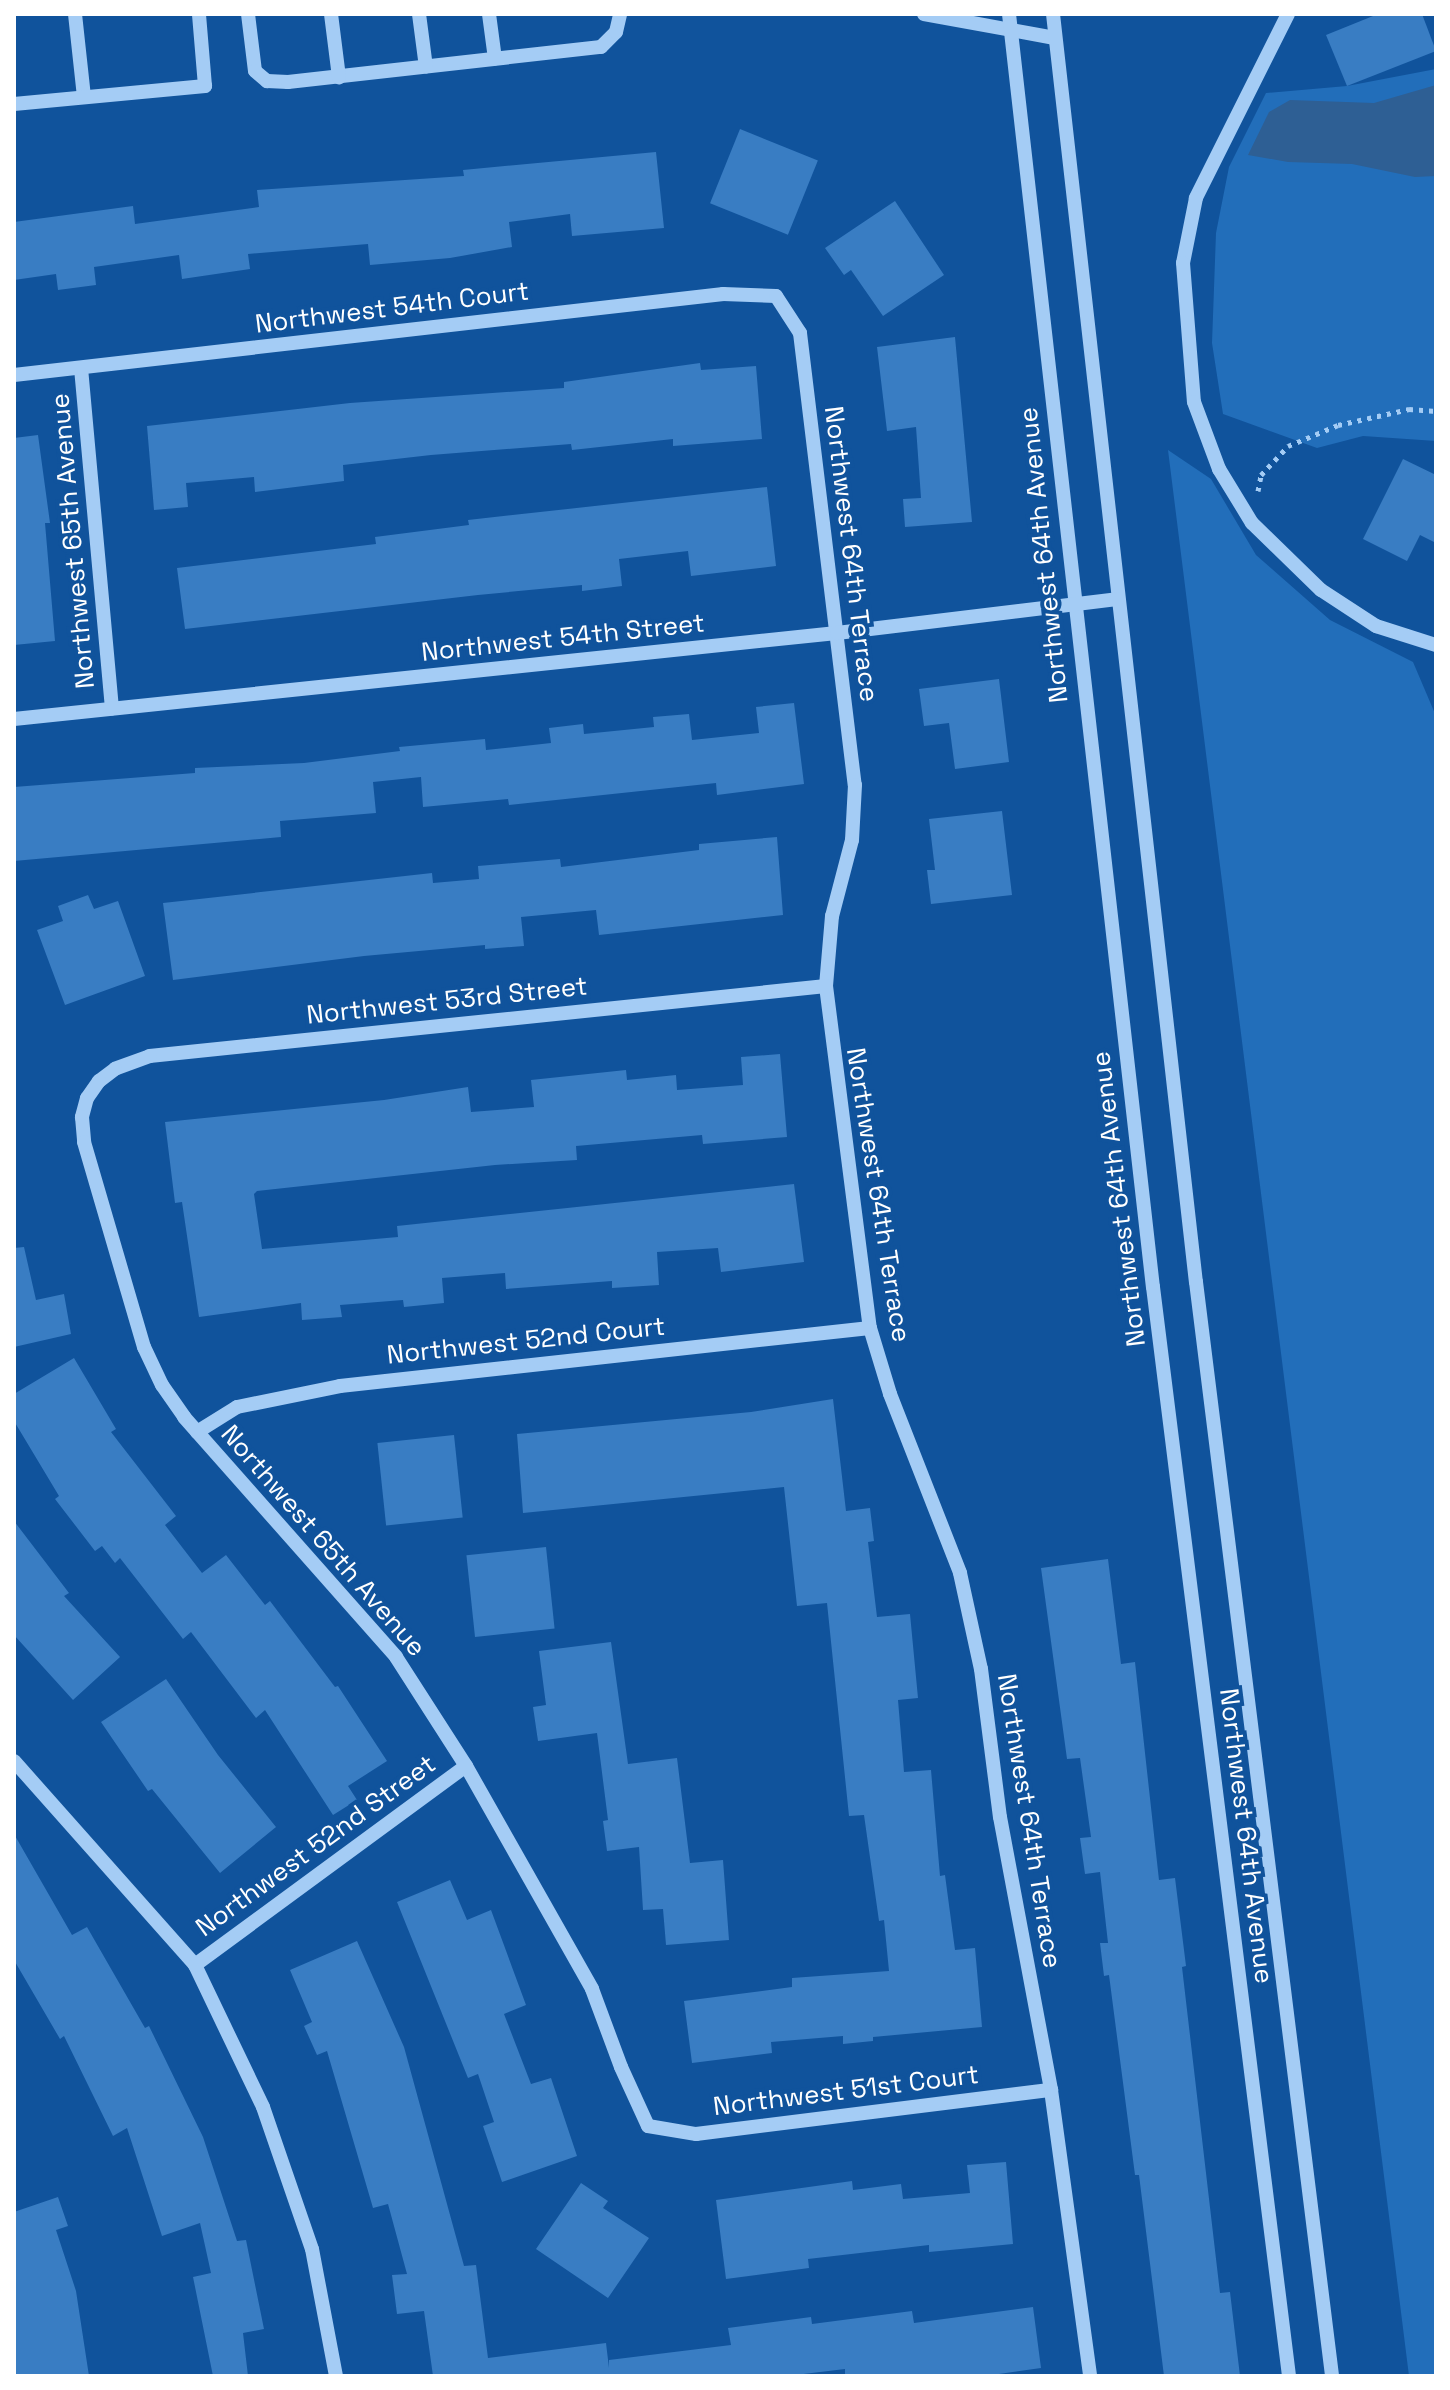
<!DOCTYPE html>
<style>
body{margin:0}
#map{position:relative;width:1450px;height:2390px;overflow:hidden;background:#10539c;font-family:"Space Grotesk",sans-serif}
div>[style]{position:absolute}
[style*='--x']{left:calc(var(--x)*1px);top:calc(var(--y)*1px);width:calc(var(--w)*1px);rotate:calc(var(--a)*1deg)}
.green>*{inset:0;background:#226eba}
.water>*{inset:0;background:#2e5f94}
.building>*{inset:0;background:#397dc3;transform-origin:0 0}
.path>*{height:5px;margin-top:-2.5px;transform-origin:0;background:repeating-linear-gradient(90deg,#a4ccf5 0 4px,transparent 0 10px)}
.minor>*{height:14px;margin:-7px;padding:0 7px;transform-origin:7px;border-radius:7px;background:#a4ccf5}
span{translate:-50% -50%;white-space:nowrap;text-align:center;line-height:1.15;-webkit-text-stroke:8px #10539c;paint-order:stroke}
.street-label{font-size:26px;color:#fff}
.frame{position:absolute;inset:0;border:16px solid #fff;pointer-events:none}
</style>
<div id="map">
<div class="green">
<div style="clip-path:polygon(1436px 69px,1436px 441px,1363px 436px,1317px 448px,1223px 414px,1212px 343px,1216px 233px,1229px 167px,1266px 93px,1347px 86px)"></div>
<div style="clip-path:polygon(1168px 450px,1211px 479px,1256px 555px,1330px 620px,1413px 662px,1436px 716px,1436px 2376px,1409px 2376px)"></div>
</div>
<div class="water">
<div style="clip-path:polygon(1436px 85px,1436px 176px,1415px 177px,1352px 164px,1288px 162px,1248px 155px,1269px 112px,1290px 100px,1374px 103px)"></div>
</div>
<div class="building">
<div style="clip-path:polygon(1378px 14px,1422px 14px,1436px 51px,1347px 86px,1326px 35px)"></div>
<div style="left:740px;top:129px;width:84px;height:80px;rotate:22deg"></div>
<div style="clip-path:polygon(656px 152px,664px 228px,572px 236px,570px 214px,509px 222px,512px 247px,450px 258px,370px 265px,368px 244px,248px 254px,250px 269px,182px 279px,179px 255px,94px 267px,96px 285px,58px 290px,56px 274px,14px 280px,14px 222px,133px 206px,135px 224px,259px 207px,257px 190px,464px 176px,463px 170px)"></div>
<div style="clip-path:polygon(895px 201px,944px 275px,883px 316px,851px 270px,844px 275px,825px 248px)"></div>
<div style="clip-path:polygon(955px 337px,972px 522px,905px 527px,903px 499px,921px 498px,916px 427px,887px 431px,877px 347px)"></div>
<div style="clip-path:polygon(700px 363px,701px 370px,756px 366px,762px 439px,673px 446px,673px 439px,572px 450px,571px 444px,431px 455px,343px 465px,344px 481px,255px 492px,254px 477px,186px 483px,188px 507px,154px 510px,147px 426px,350px 403px,564px 388px,564px 382px)"></div>
<div style="clip-path:polygon(38px 435px,50px 523px,45px 523px,55px 641px,14px 645px,14px 438px)"></div>
<div style="clip-path:polygon(1403px 459px,1436px 475px,1436px 543px,1420px 535px,1407px 561px,1363px 539px)"></div>
<div style="clip-path:polygon(767px 487px,776px 566px,691px 576px,688px 551px,619px 559px,622px 586px,582px 591px,582px 585px,478px 595px,185px 629px,177px 568px,376px 544px,375px 537px,469px 525px,468px 520px)"></div>
<div style="clip-path:polygon(999px 679px,1009px 762px,955px 769px,949px 723px,924px 726px,919px 689px)"></div>
<div style="clip-path:polygon(794px 703px,804px 784px,717px 795px,716px 783px,509px 805px,508px 799px,423px 807px,421px 777px,373px 782px,376px 813px,280px 821px,281px 837px,14px 861px,14px 787px,195px 773px,195px 768px,304px 763px,400px 751px,399px 747px,485px 739px,486px 750px,551px 743px,549px 728px,583px 724px,584px 734px,654px 727px,653px 717px,689px 714px,692px 740px,759px 733px,756px 707px)"></div>
<div style="clip-path:polygon(1002px 811px,1012px 895px,931px 904px,927px 870px,935px 870px,929px 819px)"></div>
<div style="clip-path:polygon(777px 837px,783px 915px,599px 935px,596px 910px,521px 917px,524px 946px,485px 949px,485px 945px,364px 956px,173px 980px,163px 903px,432px 873px,433px 883px,479px 879px,478px 866px,560px 859px,561px 867px,699px 850px,699px 844px)"></div>
<div style="clip-path:polygon(88px 895px,94px 909px,118px 901px,145px 976px,65px 1005px,37px 930px,63px 921px,58px 906px)"></div>
<div style="clip-path:polygon(780px 1054px,787px 1137px,703px 1144px,702px 1135px,576px 1146px,577px 1160px,495px 1165px,257px 1191px,254px 1194px,262px 1249px,398px 1237px,397px 1226px,794px 1184px,804px 1262px,721px 1272px,718px 1248px,657px 1252px,659px 1285px,612px 1288px,612px 1281px,506px 1289px,505px 1273px,442px 1278px,444px 1303px,404px 1307px,403px 1300px,340px 1305px,342px 1317px,302px 1320px,301px 1303px,199px 1317px,182px 1202px,175px 1203px,165px 1122px,384px 1100px,468px 1087px,471px 1112px,534px 1107px,531px 1080px,626px 1070px,627px 1080px,676px 1075px,677px 1090px,743px 1085px,741px 1057px)"></div>
<div style="clip-path:polygon(24px 1247px,36px 1300px,64px 1294px,71px 1334px,14px 1347px,14px 1248px)"></div>
<div style="clip-path:polygon(74px 1358px,116px 1429px,111px 1432px,176px 1516px,165px 1525px,202px 1573px,226px 1555px,265px 1605px,270px 1601px,335px 1687px,338px 1686px,387px 1761px,348px 1786px,357px 1800px,333px 1815px,265px 1710px,256px 1718px,191px 1632px,183px 1639px,120px 1558px,115px 1563px,102px 1546px,95px 1551px,55px 1499px,59px 1496px,14px 1421px,14px 1394px)"></div>
<div style="clip-path:polygon(833px 1399px,846px 1511px,870px 1508px,874px 1541px,868px 1542px,877px 1617px,910px 1614px,918px 1698px,898px 1700px,904px 1772px,931px 1770px,940px 1876px,945px 1875px,955px 1950px,975px 1948px,982px 2027px,873px 2037px,873px 2041px,843px 2044px,843px 2036px,771px 2042px,772px 2053px,692px 2063px,684px 2001px,792px 1987px,792px 1978px,889px 1971px,884px 1920px,879px 1921px,864px 1815px,849px 1816px,827px 1603px,797px 1606px,784px 1487px,523px 1513px,517px 1434px,751px 1412px)"></div>
<div style="left:454px;top:1435px;width:83px;height:77px;rotate:84deg"></div>
<div style="clip-path:polygon(14px 1521px,69px 1593px,64px 1596px,120px 1657px,73px 1700px,14px 1635px)"></div>
<div style="left:546px;top:1547px;width:82px;height:80px;rotate:84deg"></div>
<div style="clip-path:polygon(1108px 1559px,1121px 1664px,1135px 1662px,1159px 1880px,1175px 1878px,1186px 1966px,1182px 1967px,1220px 2293px,1230px 2292px,1240px 2376px,1164px 2376px,1139px 2175px,1135px 2175px,1109px 1975px,1104px 1976px,1100px 1943px,1108px 1943px,1100px 1872px,1085px 1874px,1080px 1838px,1091px 1837px,1080px 1758px,1067px 1759px,1041px 1568px)"></div>
<div style="clip-path:polygon(611px 1642px,628px 1764px,677px 1758px,690px 1863px,723px 1860px,729px 1940px,666px 1945px,663px 1909px,643px 1910px,639px 1847px,607px 1851px,603px 1821px,608px 1820px,597px 1733px,538px 1741px,533px 1707px,546px 1705px,539px 1651px)"></div>
<div style="clip-path:polygon(166px 1679px,218px 1755px,276px 1827px,220px 1873px,152px 1789px,148px 1791px,101px 1722px)"></div>
<div style="clip-path:polygon(14px 1834px,72px 1935px,87px 1927px,145px 2028px,149px 2026px,203px 2137px,237px 2241px,246px 2240px,264px 2329px,243px 2333px,248px 2376px,213px 2376px,193px 2277px,211px 2273px,200px 2223px,162px 2236px,127px 2128px,113px 2136px,64px 2036px,60px 2039px,14px 1960px)"></div>
<div style="clip-path:polygon(450px 1880px,467px 1920px,491px 1910px,526px 2005px,504px 2014px,531px 2084px,551px 2078px,577px 2156px,502px 2182px,483px 2126px,494px 2122px,478px 2074px,468px 2078px,397px 1902px)"></div>
<div style="clip-path:polygon(357px 1941px,404px 2047px,464px 2266px,476px 2265px,488px 2358px,606px 2343px,609px 2368px,609px 2360px,731px 2345px,728px 2328px,811px 2317px,812px 2324px,912px 2311px,914px 2323px,1033px 2307px,1041px 2368px,985px 2376px,845px 2376px,845px 2369px,787px 2376px,433px 2376px,424px 2311px,397px 2314px,392px 2275px,407px 2274px,388px 2204px,373px 2208px,327px 2051px,317px 2055px,304px 2026px,312px 2022px,290px 1970px)"></div>
<div style="clip-path:polygon(1006px 2162px,1013px 2244px,929px 2252px,929px 2245px,808px 2259px,809px 2268px,726px 2279px,716px 2200px,852px 2181px,853px 2190px,901px 2184px,903px 2199px,970px 2193px,967px 2165px)"></div>
<div style="clip-path:polygon(581px 2183px,608px 2201px,603px 2208px,649px 2238px,608px 2298px,536px 2249px)"></div>
<div style="clip-path:polygon(58px 2197px,68px 2226px,56px 2230px,76px 2291px,89px 2376px,16px 2376px,14px 2212px)"></div>
</div>
<div class="path">
<div style="--x:1258;--y:491;--w:16;--a:-79"></div>
<div style="--x:1261;--y:475;--w:40;--a:-47"></div>
<div style="--x:1288;--y:446;--w:54;--a:-22.8"></div>
<div style="--x:1338;--y:425;--w:73;--a:-12.7"></div>
<div style="--x:1409;--y:409;--w:27;--a:4"></div>
</div>
<div class="minor">
<div style="--x:75;--y:14;--w:83;--a:83.8"></div>
<div style="--x:248;--y:14;--w:57;--a:83"></div>
<div style="--x:255;--y:71;--w:16;--a:40"></div>
<div style="--x:267;--y:81;--w:21;--a:3"></div>
<div style="--x:288;--y:82;--w:315;--a:-6.4"></div>
<div style="--x:601;--y:47;--w:21;--a:-45"></div>
<div style="--x:616;--y:32;--w:18;--a:-77"></div>
<div style="--x:331;--y:14;--w:64;--a:82.8"></div>
<div style="--x:419;--y:14;--w:53;--a:82.5"></div>
<div style="--x:489;--y:14;--w:45;--a:82.4"></div>
<div style="--x:924;--y:14;--w:133;--a:10.4"></div>
<div style="--x:1009;--y:14;--w:1281;--a:83.55"></div>
<div style="--x:1153;--y:1287;--w:1097;--a:82.88"></div>
<div style="--x:1053;--y:14;--w:1276;--a:83.57"></div>
<div style="--x:1196;--y:1282;--w:1102;--a:82.91"></div>
<div style="--x:1288;--y:14;--w:206;--a:116.6"></div>
<div style="--x:1196;--y:198;--w:66;--a:101.3"></div>
<div style="--x:1183;--y:263;--w:139;--a:85.5"></div>
<div style="--x:1194;--y:402;--w:72;--a:69.5"></div>
<div style="--x:1219;--y:469;--w:63;--a:58.6"></div>
<div style="--x:1252;--y:523;--w:96;--a:44.2"></div>
<div style="--x:1321;--y:590;--w:66;--a:33.2"></div>
<div style="--x:1376;--y:626;--w:63;--a:17.6"></div>
<div style="--x:14;--y:104;--w:192;--a:-5.4"></div>
<div style="--x:205;--y:86;--w:72;--a:-94.8"></div>
<div style="--x:81;--y:368;--w:342;--a:84.8"></div>
<div style="--x:14;--y:375;--w:714;--a:-6.52"></div>
<div style="--x:723;--y:294;--w:53;--a:2.2"></div>
<div style="--x:776;--y:296;--w:44;--a:57"></div>
<div style="--x:800;--y:333;--w:455;--a:83.1"></div>
<div style="--x:855;--y:785;--w:55;--a:93.1"></div>
<div style="--x:852;--y:840;--w:79;--a:104.7"></div>
<div style="--x:832;--y:916;--w:70;--a:94.9"></div>
<div style="--x:826;--y:986;--w:345;--a:82.7"></div>
<div style="--x:870;--y:1328;--w:69;--a:73.1"></div>
<div style="--x:890;--y:1394;--w:192;--a:68.6"></div>
<div style="--x:960;--y:1573;--w:98;--a:77.7"></div>
<div style="--x:981;--y:1669;--w:149;--a:82.7"></div>
<div style="--x:1000;--y:1817;--w:278;--a:79.4"></div>
<div style="--x:1051;--y:2090;--w:289;--a:82.2"></div>
<div style="--x:14;--y:719;--w:827;--a:-5.97"></div>
<div style="--x:837;--y:633;--w:282;--a:-6.9"></div>
<div style="--x:826;--y:986;--w:680;--a:174.09"></div>
<div style="--x:150;--y:1056;--w:37;--a:160"></div>
<div style="--x:115;--y:1069;--w:20;--a:143"></div>
<div style="--x:99;--y:1081;--w:21;--a:125"></div>
<div style="--x:87;--y:1098;--w:20;--a:105"></div>
<div style="--x:82;--y:1117;--w:25;--a:85"></div>
<div style="--x:84;--y:1142;--w:214;--a:73.7"></div>
<div style="--x:144;--y:1347;--w:42;--a:64.7"></div>
<div style="--x:162;--y:1385;--w:39;--a:55"></div>
<div style="--x:184;--y:1417;--w:320;--a:48.5"></div>
<div style="--x:396;--y:1657;--w:130;--a:57.3"></div>
<div style="--x:466;--y:1766;--w:256;--a:60.5"></div>
<div style="--x:592;--y:1989;--w:83;--a:69.6"></div>
<div style="--x:621;--y:2067;--w:65;--a:65.4"></div>
<div style="--x:648;--y:2126;--w:49;--a:9.5"></div>
<div style="--x:696;--y:2134;--w:358;--a:-7.1"></div>
<div style="--x:197;--y:1432;--w:47;--a:-32"></div>
<div style="--x:237;--y:1407;--w:105;--a:-11.5"></div>
<div style="--x:340;--y:1386;--w:533;--a:-6.25"></div>
<div style="--x:14;--y:1761;--w:273;--a:48.4"></div>
<div style="--x:195;--y:1965;--w:157;--a:64.4"></div>
<div style="--x:263;--y:2107;--w:150;--a:71"></div>
<div style="--x:312;--y:2249;--w:129;--a:79.3"></div>
<div style="--x:195;--y:1965;--w:336;--a:-36.3"></div>
</div>
<div class="street-label">
<span style="left:392px;top:308px;rotate:-7deg">Northwest 54th Court</span>
<span style="left:73px;top:541px;rotate:-95deg">Northwest 65th Avenue</span>
<span style="left:851px;top:554px;rotate:83deg">Northwest 64th Terrace</span>
<span style="left:1044px;top:555px;rotate:-96deg">Northwest 64th Avenue</span>
<span style="left:563px;top:638px;rotate:-6deg">Northwest 54th Street</span>
<span style="left:447px;top:1001px;rotate:-6deg">Northwest 53rd Street</span>
<span style="left:878px;top:1195px;rotate:81deg">Northwest 64th Terrace</span>
<span style="left:1119px;top:1199px;rotate:-97deg">Northwest 64th Avenue</span>
<span style="left:526px;top:1341px;rotate:-6deg">Northwest 52nd Court</span>
<span style="left:323px;top:1541px;rotate:49deg">Northwest 65th Avenue</span>
<span style="left:1029px;top:1821px;rotate:81deg">Northwest 64th Terrace</span>
<span style="left:1246px;top:1836px;rotate:83deg">Northwest 64th Avenue</span>
<span style="left:316px;top:1846px;rotate:-36deg">Northwest 52nd Street</span>
<span style="left:846px;top:2091px;rotate:-7deg">Northwest 51st Court</span>
</div>
<div class="frame"></div>
</div>
